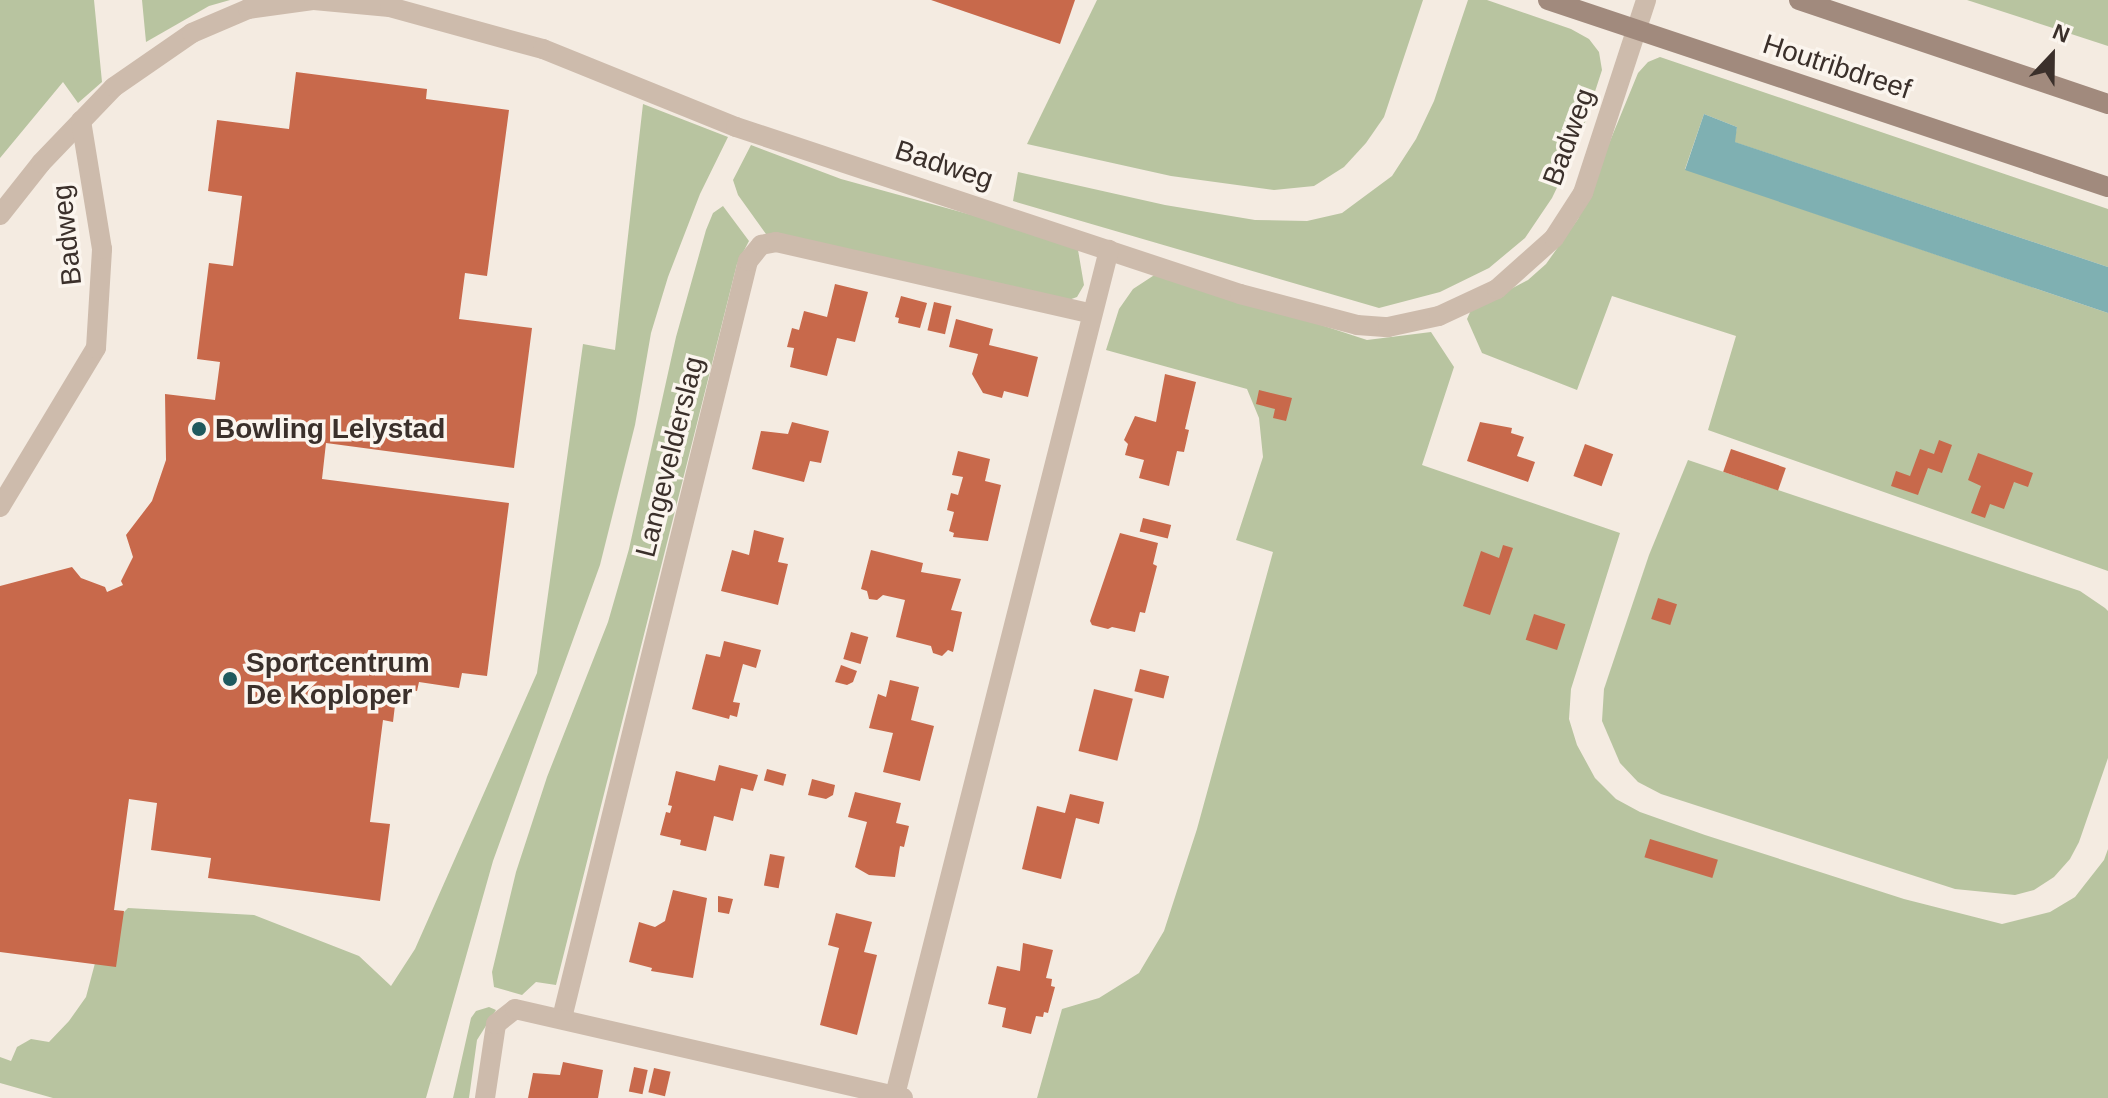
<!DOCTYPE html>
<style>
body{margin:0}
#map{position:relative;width:2108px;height:1098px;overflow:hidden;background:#f4ebe1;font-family:Helvetica,sans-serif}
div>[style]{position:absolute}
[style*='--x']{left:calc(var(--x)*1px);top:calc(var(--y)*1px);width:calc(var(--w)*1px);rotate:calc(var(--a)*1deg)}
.green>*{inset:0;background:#b8c4a0}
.water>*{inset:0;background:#7fb0b2}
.building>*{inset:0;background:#c8694b;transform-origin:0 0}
.street>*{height:20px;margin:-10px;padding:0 10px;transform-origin:10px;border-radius:10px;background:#cdbbac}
.secondary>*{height:20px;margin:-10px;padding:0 10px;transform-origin:10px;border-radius:10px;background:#a18a7d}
.dots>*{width:22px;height:22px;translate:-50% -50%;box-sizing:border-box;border:4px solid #fbf5ee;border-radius:50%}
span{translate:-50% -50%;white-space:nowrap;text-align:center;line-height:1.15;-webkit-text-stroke:7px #fbf5ee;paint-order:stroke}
.street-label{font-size:28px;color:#3b302b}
.poi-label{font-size:28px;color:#3b302b;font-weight:700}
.left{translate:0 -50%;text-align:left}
.north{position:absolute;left:2012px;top:16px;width:80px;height:80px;-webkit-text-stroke:6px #fbf5ee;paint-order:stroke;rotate:22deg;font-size:22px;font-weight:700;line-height:32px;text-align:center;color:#3b302b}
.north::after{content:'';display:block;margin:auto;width:28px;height:36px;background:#3b302b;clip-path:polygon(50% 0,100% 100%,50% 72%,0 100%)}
</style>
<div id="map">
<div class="green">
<div style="clip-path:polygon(0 0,94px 0,102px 82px,78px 103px,63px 82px,0 158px)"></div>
<div style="clip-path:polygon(142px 0,230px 0,209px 6px,146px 42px)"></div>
<div style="clip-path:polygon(1097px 0,1423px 0,1384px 117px,1366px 143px,1344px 167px,1314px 186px,1274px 190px,1171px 176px,1027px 144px)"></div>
<div style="clip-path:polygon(1468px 0,1487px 0,1571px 29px,1589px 39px,1599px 52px,1602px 70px,1578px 144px,1552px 198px,1525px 238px,1489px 268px,1440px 292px,1379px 308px,1013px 201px,1018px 172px,1165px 205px,1255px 220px,1307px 221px,1342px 213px,1392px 176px,1416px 139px,1434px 101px)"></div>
<div style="clip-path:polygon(1967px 0,2108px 0,2108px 46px)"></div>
<div style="clip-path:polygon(1660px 57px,2108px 209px,2108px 267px,1734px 142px,1737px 127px,1704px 114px,1685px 169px,2108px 313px,2108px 571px,1708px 430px,1736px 336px,1612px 296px,1577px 390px,1482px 353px,1467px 319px,1471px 310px,1528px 280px,1546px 264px,1578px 219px,1638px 73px,1648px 62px)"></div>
<div style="clip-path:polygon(643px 104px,728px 137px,700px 194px,668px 277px,651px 333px,635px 425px,600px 565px,493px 861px,426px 1098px,53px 1098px,0 1083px,0 1057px,11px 1061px,17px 1047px,31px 1039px,49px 1042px,69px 1021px,86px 997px,103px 933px,128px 908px,254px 915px,359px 956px,391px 986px,415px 949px,537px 673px,583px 344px,615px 350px)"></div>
<div style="clip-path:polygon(751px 145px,841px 179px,1077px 244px,1084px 285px,1077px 297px,1063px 302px,766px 234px,738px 195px,733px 180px)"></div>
<div style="clip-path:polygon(723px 206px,749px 241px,737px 264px,556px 985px,536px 982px,522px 995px,494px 987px,492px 972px,516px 872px,547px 777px,608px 622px,629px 549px,676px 337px,706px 230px,713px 213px)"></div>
<div style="clip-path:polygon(1159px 272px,1367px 340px,1431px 332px,1454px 367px,1422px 465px,1620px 533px,1571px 689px,1569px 719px,1577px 745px,1595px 778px,1616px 799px,1640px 812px,1705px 835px,1904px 899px,2002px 924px,2050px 912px,2075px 897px,2104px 860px,2108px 849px,2108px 1098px,1037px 1098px,1062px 1009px,1099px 998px,1139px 973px,1164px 931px,1197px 829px,1273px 552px,1236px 540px,1263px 457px,1259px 418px,1247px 389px,1106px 350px,1119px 309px,1133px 289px)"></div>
<div style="clip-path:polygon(1688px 460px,2080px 591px,2105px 608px,2108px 611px,2108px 758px,2079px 842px,2070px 859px,2054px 877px,2034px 890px,2015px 895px,1955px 889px,1661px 794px,1638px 782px,1620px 763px,1602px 721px,1604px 689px,1649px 555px)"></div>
<div style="clip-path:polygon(489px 1007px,496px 1010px,477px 1040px,469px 1098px,453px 1098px,471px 1018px,476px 1011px)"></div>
</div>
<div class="water">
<div style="clip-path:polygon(1704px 114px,1737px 127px,1735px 142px,2108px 267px,2108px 313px,1685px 170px)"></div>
</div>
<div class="building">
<div style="clip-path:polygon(931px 0,1075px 0,1060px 44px)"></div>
<div style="clip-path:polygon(296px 72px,427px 89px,426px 99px,509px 110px,487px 276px,465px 273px,459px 319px,532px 328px,514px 468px,326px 443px,322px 479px,509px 503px,487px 676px,462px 673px,459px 688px,419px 682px,417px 691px,397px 688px,393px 722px,383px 720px,370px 822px,390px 824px,380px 901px,208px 878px,211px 858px,151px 850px,157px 803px,129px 799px,114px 910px,124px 911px,116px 967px,0 952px,0 586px,72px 567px,81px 578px,105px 587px,107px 592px,123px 585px,121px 581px,133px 557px,126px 535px,152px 501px,166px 460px,165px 394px,215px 400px,220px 362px,197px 359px,209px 263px,233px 266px,242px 196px,208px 191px,217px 120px,289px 129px)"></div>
<div style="clip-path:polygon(835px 284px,868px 292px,855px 342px,837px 338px,827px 376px,790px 367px,794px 348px,787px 347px,792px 328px,799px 330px,804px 311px,827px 317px)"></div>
<div style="clip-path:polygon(901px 296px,927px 303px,920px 328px,898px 323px,899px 318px,895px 317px)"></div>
<div style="left:934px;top:302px;width:18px;height:29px;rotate:13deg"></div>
<div style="clip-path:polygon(956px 319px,993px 329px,989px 345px,1038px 357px,1028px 397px,1004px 391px,1002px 398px,983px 393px,972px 374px,978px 354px,949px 347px)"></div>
<div style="clip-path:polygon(1165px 374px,1196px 382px,1185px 429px,1189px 430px,1184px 452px,1177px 451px,1169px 486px,1139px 478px,1144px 460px,1125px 455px,1128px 444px,1124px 440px,1135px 416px,1156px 422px)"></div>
<div style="clip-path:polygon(1259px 390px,1292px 398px,1286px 421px,1273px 418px,1275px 409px,1256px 404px)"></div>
<div style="clip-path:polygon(792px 422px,829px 431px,821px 463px,810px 461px,804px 482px,752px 469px,761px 431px,788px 434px)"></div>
<div style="clip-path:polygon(1480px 422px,1512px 428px,1511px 433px,1524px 437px,1517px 456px,1535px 462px,1528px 482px,1467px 461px)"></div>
<div style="clip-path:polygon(1939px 440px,1952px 445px,1942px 473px,1928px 468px,1918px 495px,1891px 486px,1896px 471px,1910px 476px,1920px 449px,1934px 454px)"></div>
<div style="left:1585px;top:444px;width:30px;height:34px;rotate:20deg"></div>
<div style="left:1731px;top:449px;width:58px;height:24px;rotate:19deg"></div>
<div style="clip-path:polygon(958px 451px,990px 459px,985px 481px,1001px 485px,988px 541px,953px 537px,954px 533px,949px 531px,954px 512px,947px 510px,951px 493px,958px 495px,963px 477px,952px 475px)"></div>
<div style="clip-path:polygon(1978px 453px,2033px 473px,2028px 487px,2014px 482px,2004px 509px,1990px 504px,1985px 518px,1971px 513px,1981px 486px,1968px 480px)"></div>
<div style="left:1143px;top:518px;width:29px;height:14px;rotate:14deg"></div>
<div style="clip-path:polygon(754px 530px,784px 538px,778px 562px,788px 564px,778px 605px,721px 591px,732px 550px,749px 555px)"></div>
<div style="clip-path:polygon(1120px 533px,1158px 543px,1153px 564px,1157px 566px,1145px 613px,1140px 612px,1135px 632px,1112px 627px,1108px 629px,1092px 625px,1090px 621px)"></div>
<div style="clip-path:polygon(1503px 545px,1513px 548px,1490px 615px,1463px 606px,1481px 551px,1499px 558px)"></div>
<div style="clip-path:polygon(871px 550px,923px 563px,921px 572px,961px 579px,951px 610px,962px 612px,953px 652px,948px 650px,942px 656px,933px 653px,931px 646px,896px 637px,905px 600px,883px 595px,877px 600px,869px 599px,867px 591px,861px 589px)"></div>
<div style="left:1658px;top:598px;width:20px;height:22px;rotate:18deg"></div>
<div style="left:1534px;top:614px;width:33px;height:27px;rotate:18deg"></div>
<div style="left:851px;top:632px;width:18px;height:28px;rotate:16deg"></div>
<div style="clip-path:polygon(724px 641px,761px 650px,756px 668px,743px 664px,733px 702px,740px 703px,737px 717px,730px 715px,729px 719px,692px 709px,706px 654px,720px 657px)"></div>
<div style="clip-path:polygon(841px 665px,857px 671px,853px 682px,847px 685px,835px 682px)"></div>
<div style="left:1140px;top:669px;width:30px;height:23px;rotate:14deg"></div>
<div style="clip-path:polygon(890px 680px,919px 687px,911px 720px,934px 726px,920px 781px,883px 772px,893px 733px,869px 728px,878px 694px,886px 697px)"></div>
<div style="left:1094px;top:689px;width:40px;height:64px;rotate:14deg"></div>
<div style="clip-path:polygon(719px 765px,758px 775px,753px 791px,741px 788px,733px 821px,714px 816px,706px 851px,680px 845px,681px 840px,660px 835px,666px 812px,670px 813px,672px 806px,668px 805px,676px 771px,715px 781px)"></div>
<div style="left:767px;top:769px;width:20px;height:12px;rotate:15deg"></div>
<div style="clip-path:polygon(812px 779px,835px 785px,833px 795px,826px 799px,808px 795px)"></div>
<div style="clip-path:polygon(855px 792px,901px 803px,896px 823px,909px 826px,904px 847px,900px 846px,895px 877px,869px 875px,855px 867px,867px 822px,848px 817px)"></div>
<div style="clip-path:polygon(1070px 794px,1104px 802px,1099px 824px,1076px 818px,1061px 879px,1022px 869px,1037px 806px,1065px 813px)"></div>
<div style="left:1650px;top:839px;width:71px;height:19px;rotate:17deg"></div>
<div style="left:770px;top:854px;width:15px;height:32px;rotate:11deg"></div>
<div style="clip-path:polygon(673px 890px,707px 898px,693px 978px,651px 971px,652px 968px,629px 962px,639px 922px,655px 927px,665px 921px)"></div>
<div style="clip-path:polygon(718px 896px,733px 899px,729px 914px,718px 912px)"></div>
<div style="clip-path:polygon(836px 913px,872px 922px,864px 952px,877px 955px,857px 1035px,820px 1025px,839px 948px,828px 945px)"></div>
<div style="clip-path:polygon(1023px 943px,1053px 950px,1046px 978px,1052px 979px,1051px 986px,1055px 987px,1048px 1013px,1044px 1012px,1043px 1017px,1036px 1016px,1031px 1034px,1002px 1027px,1006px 1008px,988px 1004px,997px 966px,1020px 971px)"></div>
<div style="clip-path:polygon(563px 1062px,603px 1070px,598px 1098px,528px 1098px,533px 1073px,560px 1075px)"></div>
<div style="left:634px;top:1067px;width:14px;height:25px;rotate:12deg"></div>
<div style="left:654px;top:1068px;width:17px;height:25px;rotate:13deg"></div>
</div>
<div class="street">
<div style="--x:0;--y:215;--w:66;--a:-51.7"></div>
<div style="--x:41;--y:163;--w:105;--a:-46.2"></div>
<div style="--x:114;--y:87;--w:95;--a:-34.7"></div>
<div style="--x:192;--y:33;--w:61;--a:-23.2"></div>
<div style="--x:248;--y:9;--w:67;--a:-7.8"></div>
<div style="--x:314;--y:0;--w:76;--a:5.3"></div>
<div style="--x:390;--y:7;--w:159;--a:15.4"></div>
<div style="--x:543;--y:49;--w:208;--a:22"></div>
<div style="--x:736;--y:127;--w:531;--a:18.33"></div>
<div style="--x:1240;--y:294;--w:121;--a:14.8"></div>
<div style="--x:1357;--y:325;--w:31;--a:4"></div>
<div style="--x:1388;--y:327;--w:52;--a:-12.2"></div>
<div style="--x:1439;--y:316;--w:64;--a:-25"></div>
<div style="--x:1497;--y:289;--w:76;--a:-41.8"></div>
<div style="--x:1554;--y:238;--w:54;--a:-57.2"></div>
<div style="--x:1583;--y:193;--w:203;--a:-71.9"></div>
<div style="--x:0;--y:507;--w:186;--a:-58.9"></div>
<div style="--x:96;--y:348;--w:99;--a:-86.5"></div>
<div style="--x:102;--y:249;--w:130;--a:-99.3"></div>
<div style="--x:562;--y:1018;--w:780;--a:-76.2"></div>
<div style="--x:748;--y:261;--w:21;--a:-51"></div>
<div style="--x:761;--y:245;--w:15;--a:-11"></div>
<div style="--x:776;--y:242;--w:324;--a:12.8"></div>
<div style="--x:895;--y:1095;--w:872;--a:-75.79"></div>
<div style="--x:485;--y:1098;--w:75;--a:-81.5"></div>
<div style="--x:496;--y:1024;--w:24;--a:-38"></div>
<div style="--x:515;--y:1009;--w:398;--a:12.9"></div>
</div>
<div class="secondary">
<div style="--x:1548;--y:0;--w:590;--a:18.47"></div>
<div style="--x:1799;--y:0;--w:326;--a:18.6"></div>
</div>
<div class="dots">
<div style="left:199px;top:429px;background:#1f5a5e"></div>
<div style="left:230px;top:679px;background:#1f5a5e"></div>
</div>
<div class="street-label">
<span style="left:1837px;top:67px;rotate:18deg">Houtribdreef</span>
<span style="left:1569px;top:137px;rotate:-70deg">Badweg</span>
<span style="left:944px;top:165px;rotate:18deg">Badweg</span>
<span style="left:67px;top:235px;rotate:-96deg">Badweg</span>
<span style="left:670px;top:457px;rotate:-76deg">Langevelderslag</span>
</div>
<div class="poi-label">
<span class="left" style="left:215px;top:429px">Bowling Lelystad</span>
<span class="left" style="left:246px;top:679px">Sportcentrum<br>De Koploper</span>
</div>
<div class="north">N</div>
</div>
